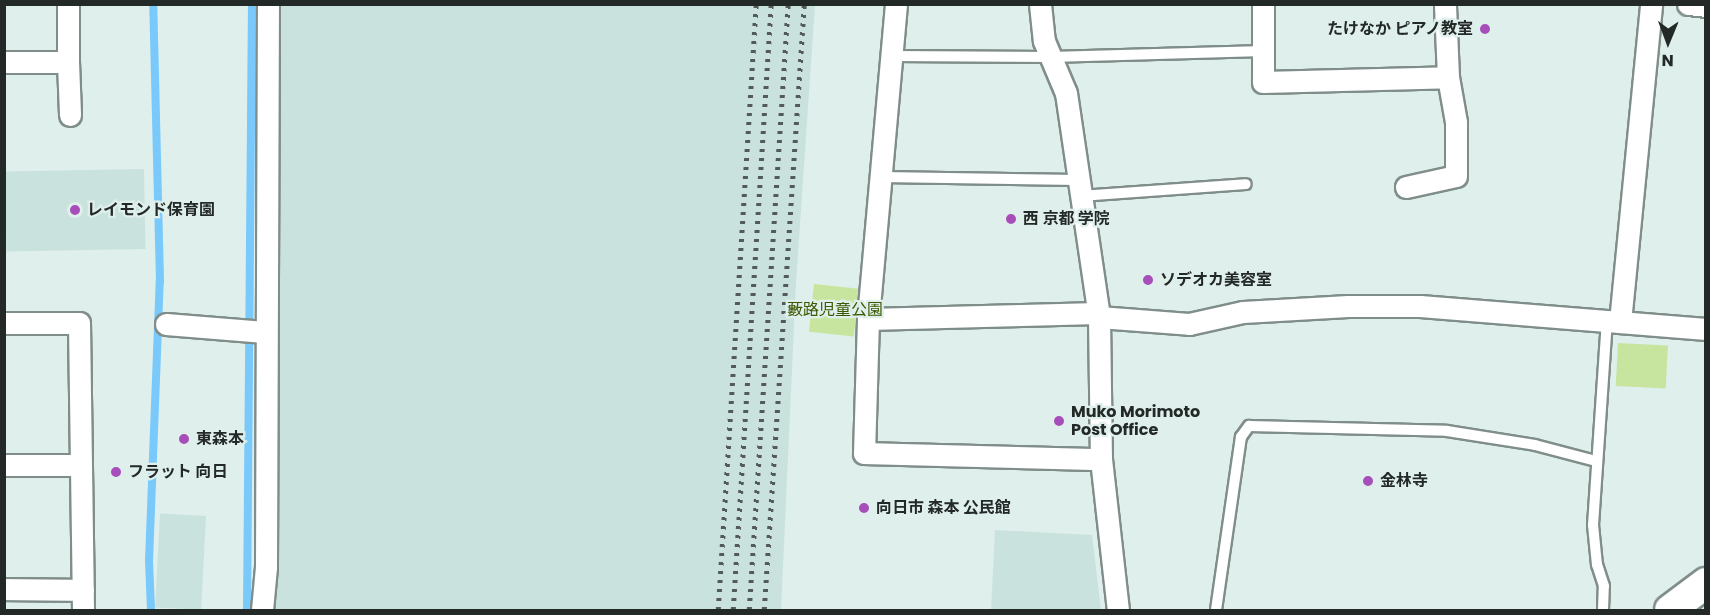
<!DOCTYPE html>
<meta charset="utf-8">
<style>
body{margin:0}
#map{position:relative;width:1710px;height:615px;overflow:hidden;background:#dfefec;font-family:Poppins,"Noto Sans JP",sans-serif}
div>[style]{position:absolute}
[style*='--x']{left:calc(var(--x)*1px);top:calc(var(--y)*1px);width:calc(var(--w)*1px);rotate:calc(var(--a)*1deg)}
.built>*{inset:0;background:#cae2dd;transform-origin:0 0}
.green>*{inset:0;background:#c7e59f;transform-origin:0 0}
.stream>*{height:8px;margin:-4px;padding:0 4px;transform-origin:4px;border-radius:4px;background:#79c9fb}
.roads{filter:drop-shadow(2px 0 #808e8b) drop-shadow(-2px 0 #808e8b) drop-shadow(0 2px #808e8b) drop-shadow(0 -2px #808e8b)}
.service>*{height:10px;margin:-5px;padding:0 5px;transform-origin:5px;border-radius:5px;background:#fff}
.minor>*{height:21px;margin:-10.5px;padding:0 10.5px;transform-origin:10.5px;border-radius:10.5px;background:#fff}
.secondary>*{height:30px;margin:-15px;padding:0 15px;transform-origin:15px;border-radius:15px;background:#fff}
.rail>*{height:4.5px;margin-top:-2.25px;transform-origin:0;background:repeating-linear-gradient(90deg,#535b59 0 3px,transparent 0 9px)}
.dots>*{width:16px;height:16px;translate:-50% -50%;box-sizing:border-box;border:3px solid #dfefec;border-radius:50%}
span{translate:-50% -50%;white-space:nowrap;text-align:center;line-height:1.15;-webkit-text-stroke:4.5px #dfefec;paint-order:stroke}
.poi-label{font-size:16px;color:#232927;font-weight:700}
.right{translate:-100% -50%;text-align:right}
.left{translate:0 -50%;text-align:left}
.park-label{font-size:16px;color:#3d5801}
.frame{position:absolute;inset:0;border:6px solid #232927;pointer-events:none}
.north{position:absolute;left:1638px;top:12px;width:60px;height:60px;-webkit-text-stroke:4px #dfefec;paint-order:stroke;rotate:181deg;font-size:16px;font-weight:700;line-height:24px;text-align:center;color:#232927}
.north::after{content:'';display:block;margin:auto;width:21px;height:27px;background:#232927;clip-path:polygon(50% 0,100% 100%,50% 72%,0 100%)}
</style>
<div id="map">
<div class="built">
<div style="clip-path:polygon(278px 5px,815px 5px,796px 283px,781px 610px,274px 610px)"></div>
<div style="left:144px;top:169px;width:80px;height:139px;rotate:89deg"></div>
<div style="left:206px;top:516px;width:94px;height:46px;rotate:93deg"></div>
<div style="clip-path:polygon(995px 530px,1092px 535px,1101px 610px,991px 610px)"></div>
</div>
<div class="green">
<div style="left:814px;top:284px;width:45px;height:48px;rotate:6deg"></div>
<div style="left:1618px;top:343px;width:50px;height:43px;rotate:3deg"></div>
</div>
<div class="stream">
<div style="--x:151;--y:610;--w:49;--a:-92.3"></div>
<div style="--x:149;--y:561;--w:280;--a:-87.8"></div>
<div style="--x:160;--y:281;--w:277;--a:-91.4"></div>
<div style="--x:247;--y:610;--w:606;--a:-89.53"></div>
</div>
<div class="roads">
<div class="service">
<div style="--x:892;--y:56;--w:158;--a:0.4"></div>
<div style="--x:1050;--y:57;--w:214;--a:-1.6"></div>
<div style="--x:881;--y:177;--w:196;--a:0.9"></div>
<div style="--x:1080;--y:196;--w:166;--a:-4.1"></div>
<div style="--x:1216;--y:610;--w:175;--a:-81.8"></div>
<div style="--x:1241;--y:437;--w:14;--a:-54"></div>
<div style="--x:1249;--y:426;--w:198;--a:1.4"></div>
<div style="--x:1447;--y:431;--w:89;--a:9"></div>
<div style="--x:1535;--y:445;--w:63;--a:14.7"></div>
<div style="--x:1603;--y:610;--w:24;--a:-88"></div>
<div style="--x:1604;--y:586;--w:22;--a:-108"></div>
<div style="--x:1597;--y:565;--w:40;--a:-95.7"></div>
<div style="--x:1593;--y:525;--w:204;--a:-86.1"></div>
</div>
<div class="minor">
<div style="--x:896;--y:4;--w:316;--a:95.1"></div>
<div style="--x:868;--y:319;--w:134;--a:91.7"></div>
<div style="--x:864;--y:453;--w:237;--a:1.5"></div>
<div style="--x:1040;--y:4;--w:37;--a:84"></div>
<div style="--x:1044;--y:41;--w:56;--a:67.1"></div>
<div style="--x:1066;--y:93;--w:226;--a:81.6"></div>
<div style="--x:1099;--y:317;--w:142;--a:89.2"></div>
<div style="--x:1101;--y:459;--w:152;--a:83.6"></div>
<div style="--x:1263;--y:4;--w:78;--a:90"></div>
<div style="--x:1263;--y:82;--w:185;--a:-1.5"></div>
<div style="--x:1688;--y:4;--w:18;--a:6"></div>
<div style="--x:4;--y:62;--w:64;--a:0"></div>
<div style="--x:68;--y:62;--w:58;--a:-90"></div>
<div style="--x:68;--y:62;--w:53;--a:87.8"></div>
<div style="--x:1406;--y:187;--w:51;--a:-12.4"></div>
<div style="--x:1456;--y:176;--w:54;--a:-90"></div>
<div style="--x:1456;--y:122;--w:46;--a:-100.1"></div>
<div style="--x:1448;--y:77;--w:73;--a:-92.4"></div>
<div style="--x:1099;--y:317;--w:90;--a:4.4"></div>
<div style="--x:1189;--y:324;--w:55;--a:-12.5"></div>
<div style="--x:1243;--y:312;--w:105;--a:-3.3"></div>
<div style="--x:1348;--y:306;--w:72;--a:0"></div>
<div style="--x:1420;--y:306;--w:287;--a:4.6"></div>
<div style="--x:868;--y:319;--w:230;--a:-1.5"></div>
<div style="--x:1620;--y:322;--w:320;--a:-84.4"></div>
<div style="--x:4;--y:323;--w:75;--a:0"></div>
<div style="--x:79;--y:323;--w:287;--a:89.2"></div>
<div style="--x:166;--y:324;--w:99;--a:4.6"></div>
<div style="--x:4;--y:465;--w:77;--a:0"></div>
<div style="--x:4;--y:589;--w:79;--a:0.7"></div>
<div style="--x:262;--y:610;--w:43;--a:-84.7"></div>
<div style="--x:266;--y:567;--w:563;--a:-89.8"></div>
</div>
<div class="secondary">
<div style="--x:1670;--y:610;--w:45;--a:-36.9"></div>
</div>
</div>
<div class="rail">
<div style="--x:718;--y:610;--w:607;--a:-86.41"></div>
<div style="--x:733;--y:610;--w:607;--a:-86.41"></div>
<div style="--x:749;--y:610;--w:607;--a:-86.32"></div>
<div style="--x:764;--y:610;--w:607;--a:-86.22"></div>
</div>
<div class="dots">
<div style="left:1485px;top:29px;background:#a74ebb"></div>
<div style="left:75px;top:210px;background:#a74ebb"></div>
<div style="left:1011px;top:219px;background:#a74ebb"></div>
<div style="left:1148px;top:280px;background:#a74ebb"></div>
<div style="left:1059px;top:421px;background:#a74ebb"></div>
<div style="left:184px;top:439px;background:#a74ebb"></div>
<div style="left:116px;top:472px;background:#a74ebb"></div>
<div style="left:1368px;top:481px;background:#a74ebb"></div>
<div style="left:864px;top:508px;background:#a74ebb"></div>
</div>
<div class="poi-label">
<span class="right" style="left:1473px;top:29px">たけなか ピアノ教室</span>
<span class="left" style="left:87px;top:210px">レイモンド保育園</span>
<span class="left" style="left:1023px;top:219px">西 京都 学院</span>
<span class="left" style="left:1160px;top:280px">ソデオカ美容室</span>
<span class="left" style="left:1071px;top:421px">Muko Morimoto<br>Post Office</span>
<span class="left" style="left:196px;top:439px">東森本</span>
<span class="left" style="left:128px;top:472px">フラット 向日</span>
<span class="left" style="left:1380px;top:481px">金林寺</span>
<span class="left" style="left:876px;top:508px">向日市 森本 公民館</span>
</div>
<div class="park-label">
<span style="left:835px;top:310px">藪路児童公園</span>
</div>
<div class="frame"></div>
<div class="north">N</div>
</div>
